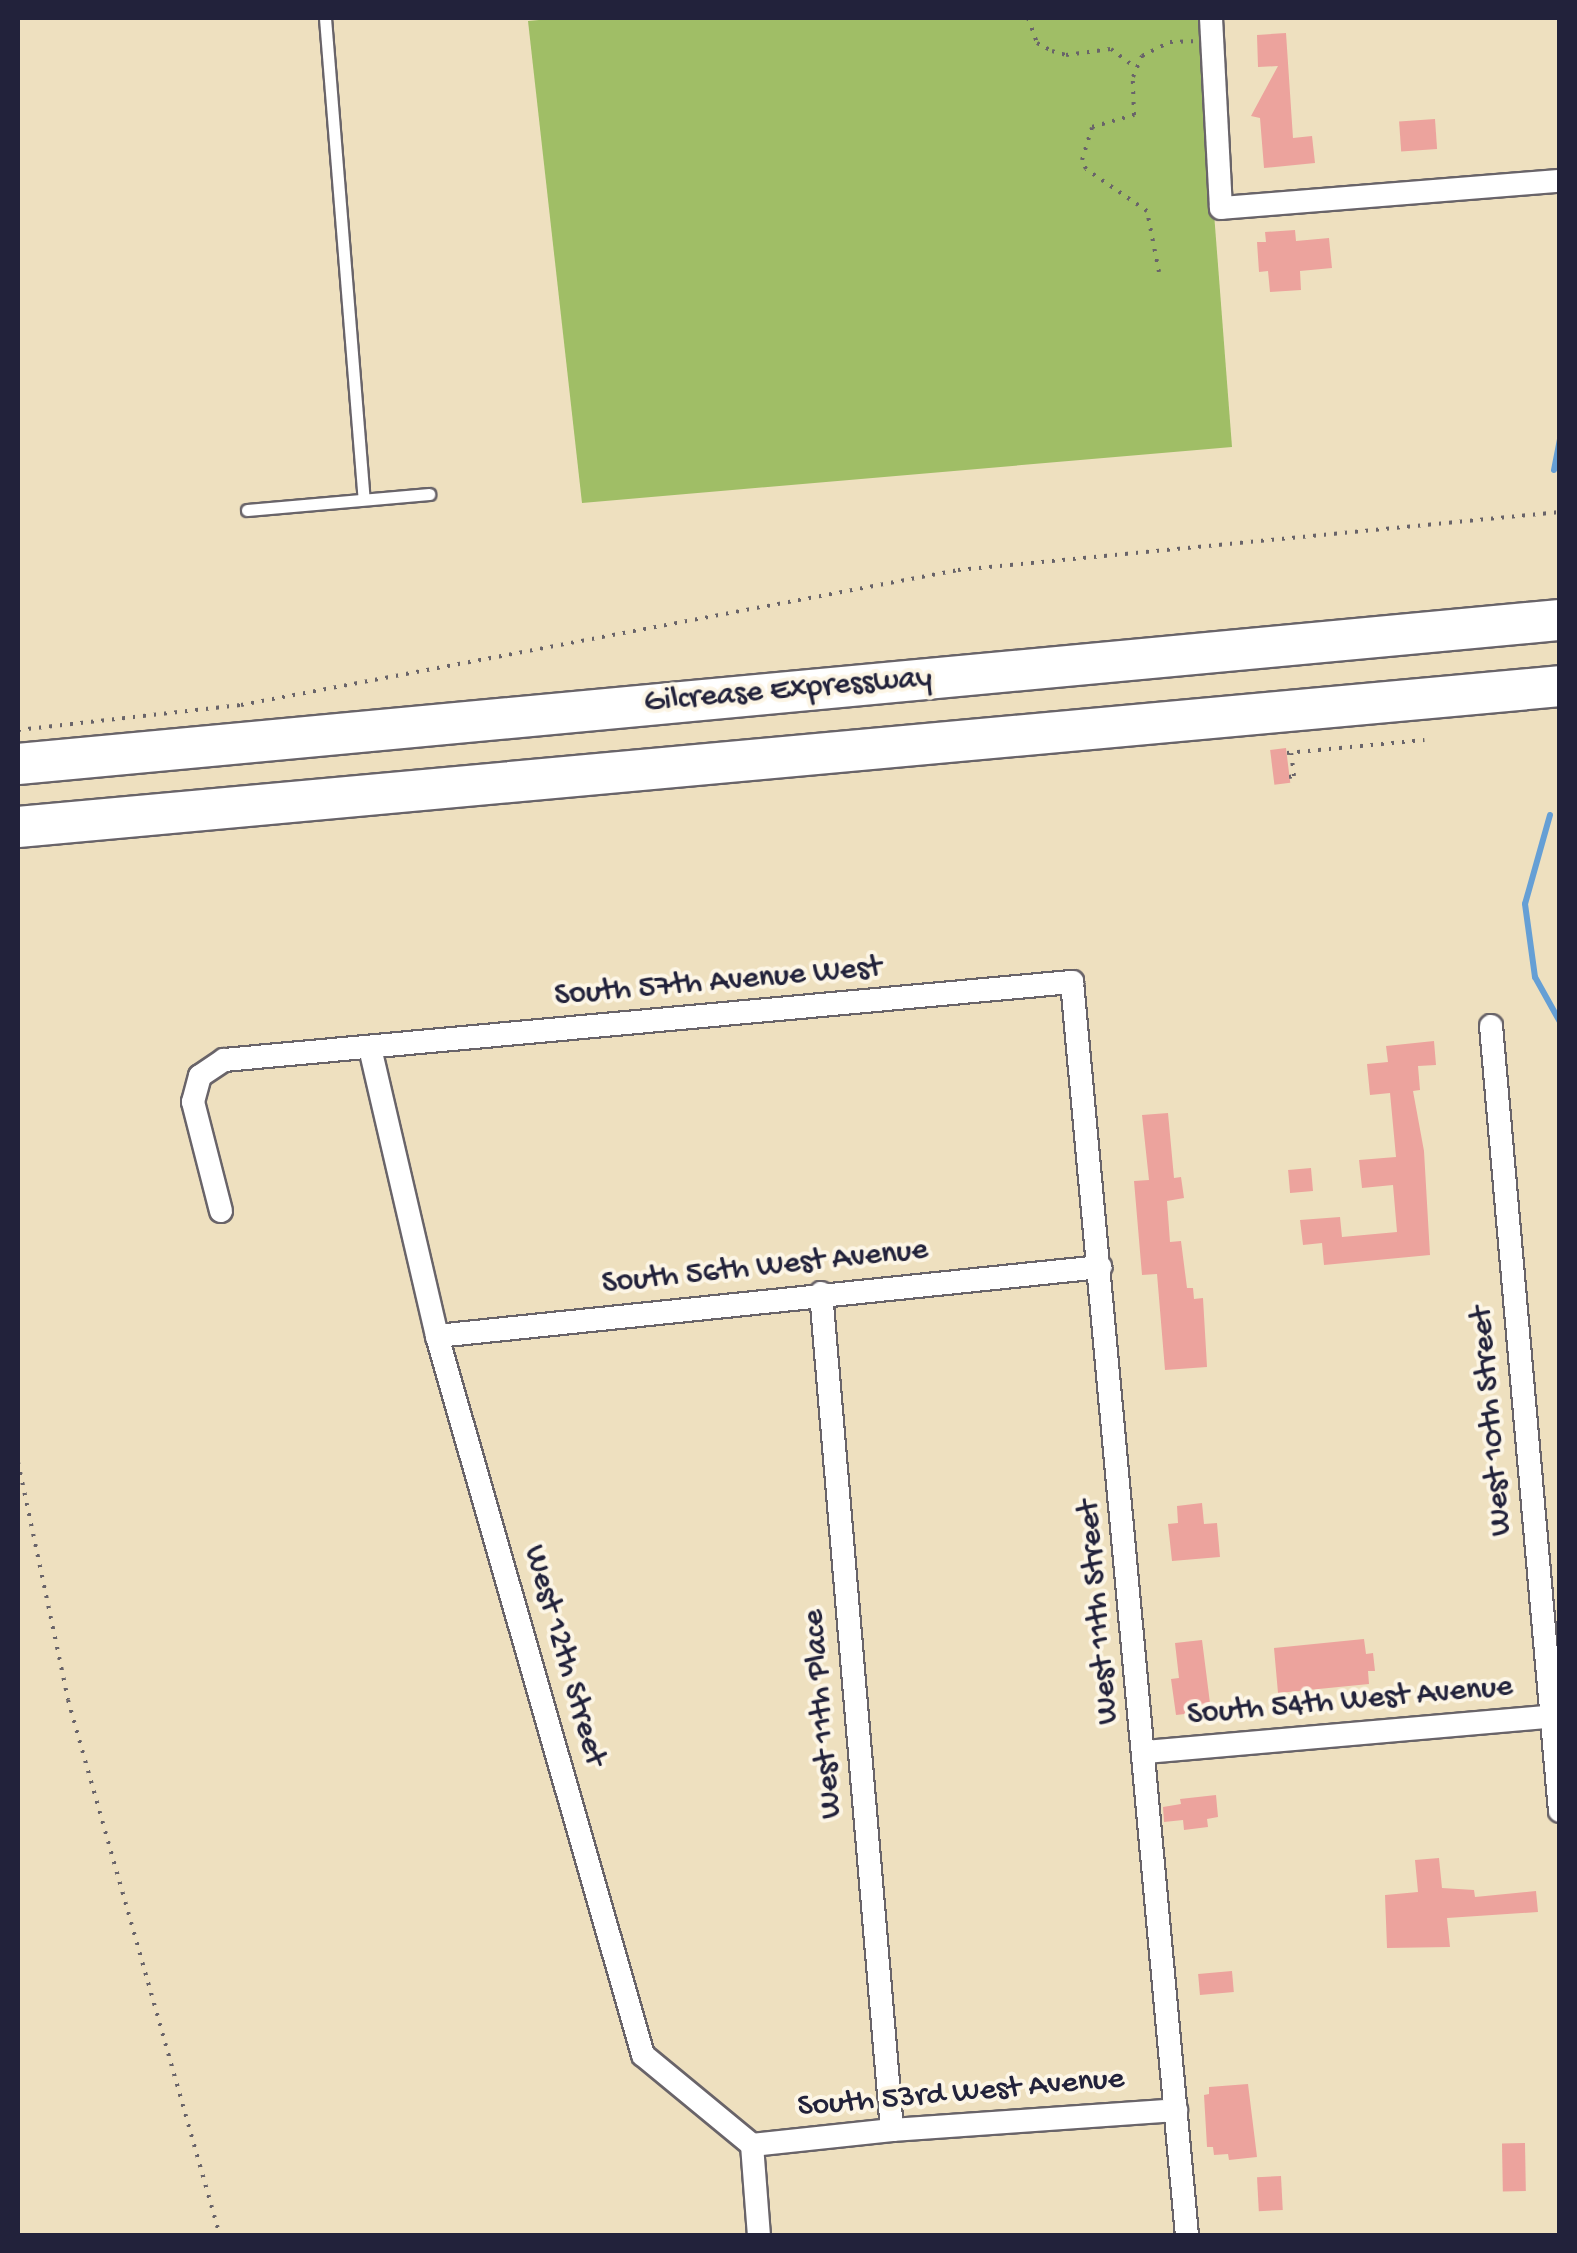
<!DOCTYPE html>
<style>
body{margin:0}
#map{position:relative;width:1577px;height:2253px;overflow:hidden;background:#eee0bf;font-family:"Gochi Hand",sans-serif}
div>[style]{position:absolute}
[style*='--x']{left:calc(var(--x)*1px);top:calc(var(--y)*1px);width:calc(var(--w)*1px);rotate:calc(var(--a)*1deg)}
.green>*{inset:0;background:#a0be66}
.stream>*{height:6px;margin:-3px;padding:0 3px;transform-origin:3px;border-radius:3px;background:#659fd5}
.building>*{inset:0;background:#eca39d;transform-origin:0 0}
.path>*{height:4px;margin-top:-2px;transform-origin:0;background:repeating-linear-gradient(90deg,#696469 0 2.5px,transparent 0 10.5px)}
.roads{filter:drop-shadow(2px 0 #696469) drop-shadow(-2px 0 #696469) drop-shadow(0 2px #696469) drop-shadow(0 -2px #696469)}
.lane>*{height:11px;margin:-5.5px;padding:0 5.5px;transform-origin:5.5px;border-radius:5.5px;background:#fff}
.street>*{height:22px;margin:-11px;padding:0 11px;transform-origin:11px;border-radius:11px;background:#fff}
.highway>*{height:40px;margin:-20px;padding:0 20px;transform-origin:20px;border-radius:20px;background:#fff}
span{translate:-50% -50%;white-space:nowrap;text-align:center;line-height:1.15;-webkit-text-stroke:8px #fcf5e5;paint-order:stroke}
.street-label{font-size:32px;color:#22223b}
.frame{position:absolute;inset:0;border:20px solid #22223b;pointer-events:none}
</style>
<div id="map">
<div class="green">
<div style="clip-path:polygon(561px 18px,1199px 18px,1232px 447px,582px 503px,528px 21px)"></div>
</div>
<div class="stream">
<div style="--x:1554;--y:470;--w:32;--a:-79"></div>
<div style="--x:1550;--y:815;--w:92;--a:105.7"></div>
<div style="--x:1525;--y:904;--w:74;--a:82.2"></div>
<div style="--x:1535;--y:977;--w:51;--a:60.9"></div>
</div>
<div class="building">
<div style="clip-path:polygon(1286px 33px,1293px 138px,1312px 136px,1315px 163px,1264px 168px,1260px 118px,1251px 116px,1278px 66px,1258px 67px,1257px 35px)"></div>
<div style="left:1435px;top:119px;width:30px;height:36px;rotate:86deg"></div>
<div style="clip-path:polygon(1295px 230px,1296px 241px,1329px 238px,1332px 268px,1300px 271px,1301px 290px,1270px 292px,1268px 271px,1259px 272px,1257px 242px,1266px 242px,1265px 232px)"></div>
<div style="left:1286px;top:748px;width:35px;height:16px;rotate:83deg"></div>
<div style="clip-path:polygon(1434px 1041px,1436px 1065px,1418px 1066px,1420px 1090px,1413px 1091px,1424px 1151px,1430px 1255px,1324px 1265px,1322px 1243px,1303px 1245px,1300px 1220px,1340px 1217px,1342px 1237px,1397px 1232px,1393px 1185px,1362px 1188px,1359px 1160px,1396px 1157px,1390px 1093px,1370px 1095px,1367px 1064px,1388px 1062px,1386px 1046px)"></div>
<div style="clip-path:polygon(1168px 1113px,1174px 1178px,1181px 1177px,1184px 1198px,1167px 1201px,1170px 1242px,1181px 1241px,1187px 1288px,1193px 1288px,1194px 1299px,1203px 1298px,1207px 1367px,1165px 1370px,1157px 1274px,1142px 1275px,1134px 1181px,1149px 1180px,1142px 1115px)"></div>
<div style="left:1311px;top:1168px;width:23px;height:23px;rotate:85deg"></div>
<div style="clip-path:polygon(1202px 1503px,1204px 1524px,1217px 1523px,1220px 1557px,1172px 1561px,1168px 1524px,1178px 1523px,1177px 1506px)"></div>
<div style="clip-path:polygon(1364px 1639px,1366px 1654px,1373px 1653px,1375px 1671px,1368px 1671px,1369px 1684px,1278px 1693px,1274px 1648px)"></div>
<div style="clip-path:polygon(1202px 1640px,1211px 1711px,1176px 1715px,1171px 1679px,1179px 1678px,1175px 1643px)"></div>
<div style="clip-path:polygon(1216px 1795px,1218px 1817px,1207px 1819px,1208px 1827px,1184px 1830px,1183px 1820px,1164px 1822px,1163px 1807px,1181px 1804px,1180px 1799px)"></div>
<div style="clip-path:polygon(1439px 1858px,1442px 1888px,1474px 1890px,1475px 1897px,1536px 1891px,1538px 1912px,1447px 1918px,1450px 1947px,1387px 1948px,1385px 1895px,1418px 1892px,1415px 1860px)"></div>
<div style="left:1232px;top:1971px;width:21px;height:34px;rotate:85deg"></div>
<div style="clip-path:polygon(1248px 2084px,1257px 2157px,1229px 2160px,1228px 2154px,1214px 2155px,1213px 2147px,1207px 2147px,1204px 2095px,1209px 2094px,1209px 2087px)"></div>
<div style="left:1525px;top:2143px;width:48px;height:23px;rotate:89deg"></div>
<div style="left:1281px;top:2176px;width:34px;height:24px;rotate:87deg"></div>
</div>
<div class="path">
<div style="--x:1028;--y:18;--w:27;--a:70"></div>
<div style="--x:1037;--y:43;--w:17;--a:28"></div>
<div style="--x:1052;--y:51;--w:15;--a:16"></div>
<div style="--x:1066;--y:55;--w:45;--a:-7.6"></div>
<div style="--x:1111;--y:49;--w:30;--a:37"></div>
<div style="--x:1159;--y:272;--w:62;--a:-101.1"></div>
<div style="--x:1147;--y:211;--w:74;--a:-145.5"></div>
<div style="--x:1086;--y:169;--w:10;--a:-114"></div>
<div style="--x:1082;--y:160;--w:34;--a:-73"></div>
<div style="--x:1092;--y:127;--w:44;--a:-15.9"></div>
<div style="--x:1134;--y:115;--w:38;--a:-92"></div>
<div style="--x:1133;--y:77;--w:23;--a:-67"></div>
<div style="--x:1142;--y:56;--w:31;--a:-27"></div>
<div style="--x:1170;--y:42;--w:23;--a:-2"></div>
<div style="--x:18;--y:730;--w:224;--a:-6.4"></div>
<div style="--x:241;--y:705;--w:730;--a:-10.66"></div>
<div style="--x:958;--y:570;--w:605;--a:-5.5"></div>
<div style="--x:1287;--y:753;--w:138;--a:-5.4"></div>
<div style="--x:1289;--y:777;--w:5;--a:-11"></div>
<div style="--x:1294;--y:776;--w:23;--a:-97"></div>
<div style="--x:18;--y:1462;--w:243;--a:78.1"></div>
<div style="--x:68;--y:1700;--w:557;--a:74.17"></div>
</div>
<div class="roads">
<div class="lane">
<div style="--x:325;--y:18;--w:482;--a:85.4"></div>
<div style="--x:247;--y:510;--w:183;--a:-5"></div>
</div>
<div class="street">
<div style="--x:1211;--y:18;--w:190;--a:87"></div>
<div style="--x:1221;--y:208;--w:340;--a:-4.6"></div>
<div style="--x:1491;--y:1026;--w:788;--a:84.98"></div>
<div style="--x:370;--y:1048;--w:296;--a:76.9"></div>
<div style="--x:437;--y:1336;--w:748;--a:74.01"></div>
<div style="--x:643;--y:2055;--w:141;--a:39.5"></div>
<div style="--x:752;--y:2145;--w:91;--a:85.6"></div>
<div style="--x:221;--y:1211;--w:113;--a:-104.4"></div>
<div style="--x:193;--y:1102;--w:27;--a:-75"></div>
<div style="--x:200;--y:1076;--w:29;--a:-34"></div>
<div style="--x:224;--y:1060;--w:852;--a:-5.26"></div>
<div style="--x:1072;--y:982;--w:1259;--a:84.76"></div>
<div style="--x:821;--y:1293;--w:840;--a:85.15"></div>
<div style="--x:437;--y:1336;--w:667;--a:-5.94"></div>
<div style="--x:1145;--y:1752;--w:417;--a:-5"></div>
<div style="--x:752;--y:2145;--w:141;--a:-6.1"></div>
<div style="--x:892;--y:2130;--w:285;--a:-4"></div>
</div>
<div class="highway">
<div style="--x:18;--y:764;--w:1549;--a:-5.34"></div>
<div style="--x:18;--y:827;--w:1548;--a:-5.22"></div>
</div>
</div>
<div class="street-label">
<span style="left:788px;top:691px;rotate:-5deg">Gilcrease Expressway</span>
<span style="left:718px;top:983px;rotate:-5deg">South 57th Avenue West</span>
<span style="left:765px;top:1268px;rotate:-6deg">South 56th West Avenue</span>
<span style="left:1493px;top:1421px;rotate:-95deg">West 10th Street</span>
<span style="left:1100px;top:1612px;rotate:-95deg">West 11th Street</span>
<span style="left:563px;top:1656px;rotate:74deg">West 12th Street</span>
<span style="left:1350px;top:1702px;rotate:-5deg">South 54th West Avenue</span>
<span style="left:824px;top:1714px;rotate:-95deg">West 11th Place</span>
<span style="left:961px;top:2094px;rotate:-5deg">South 53rd West Avenue</span>
</div>
<div class="frame"></div>
</div>
